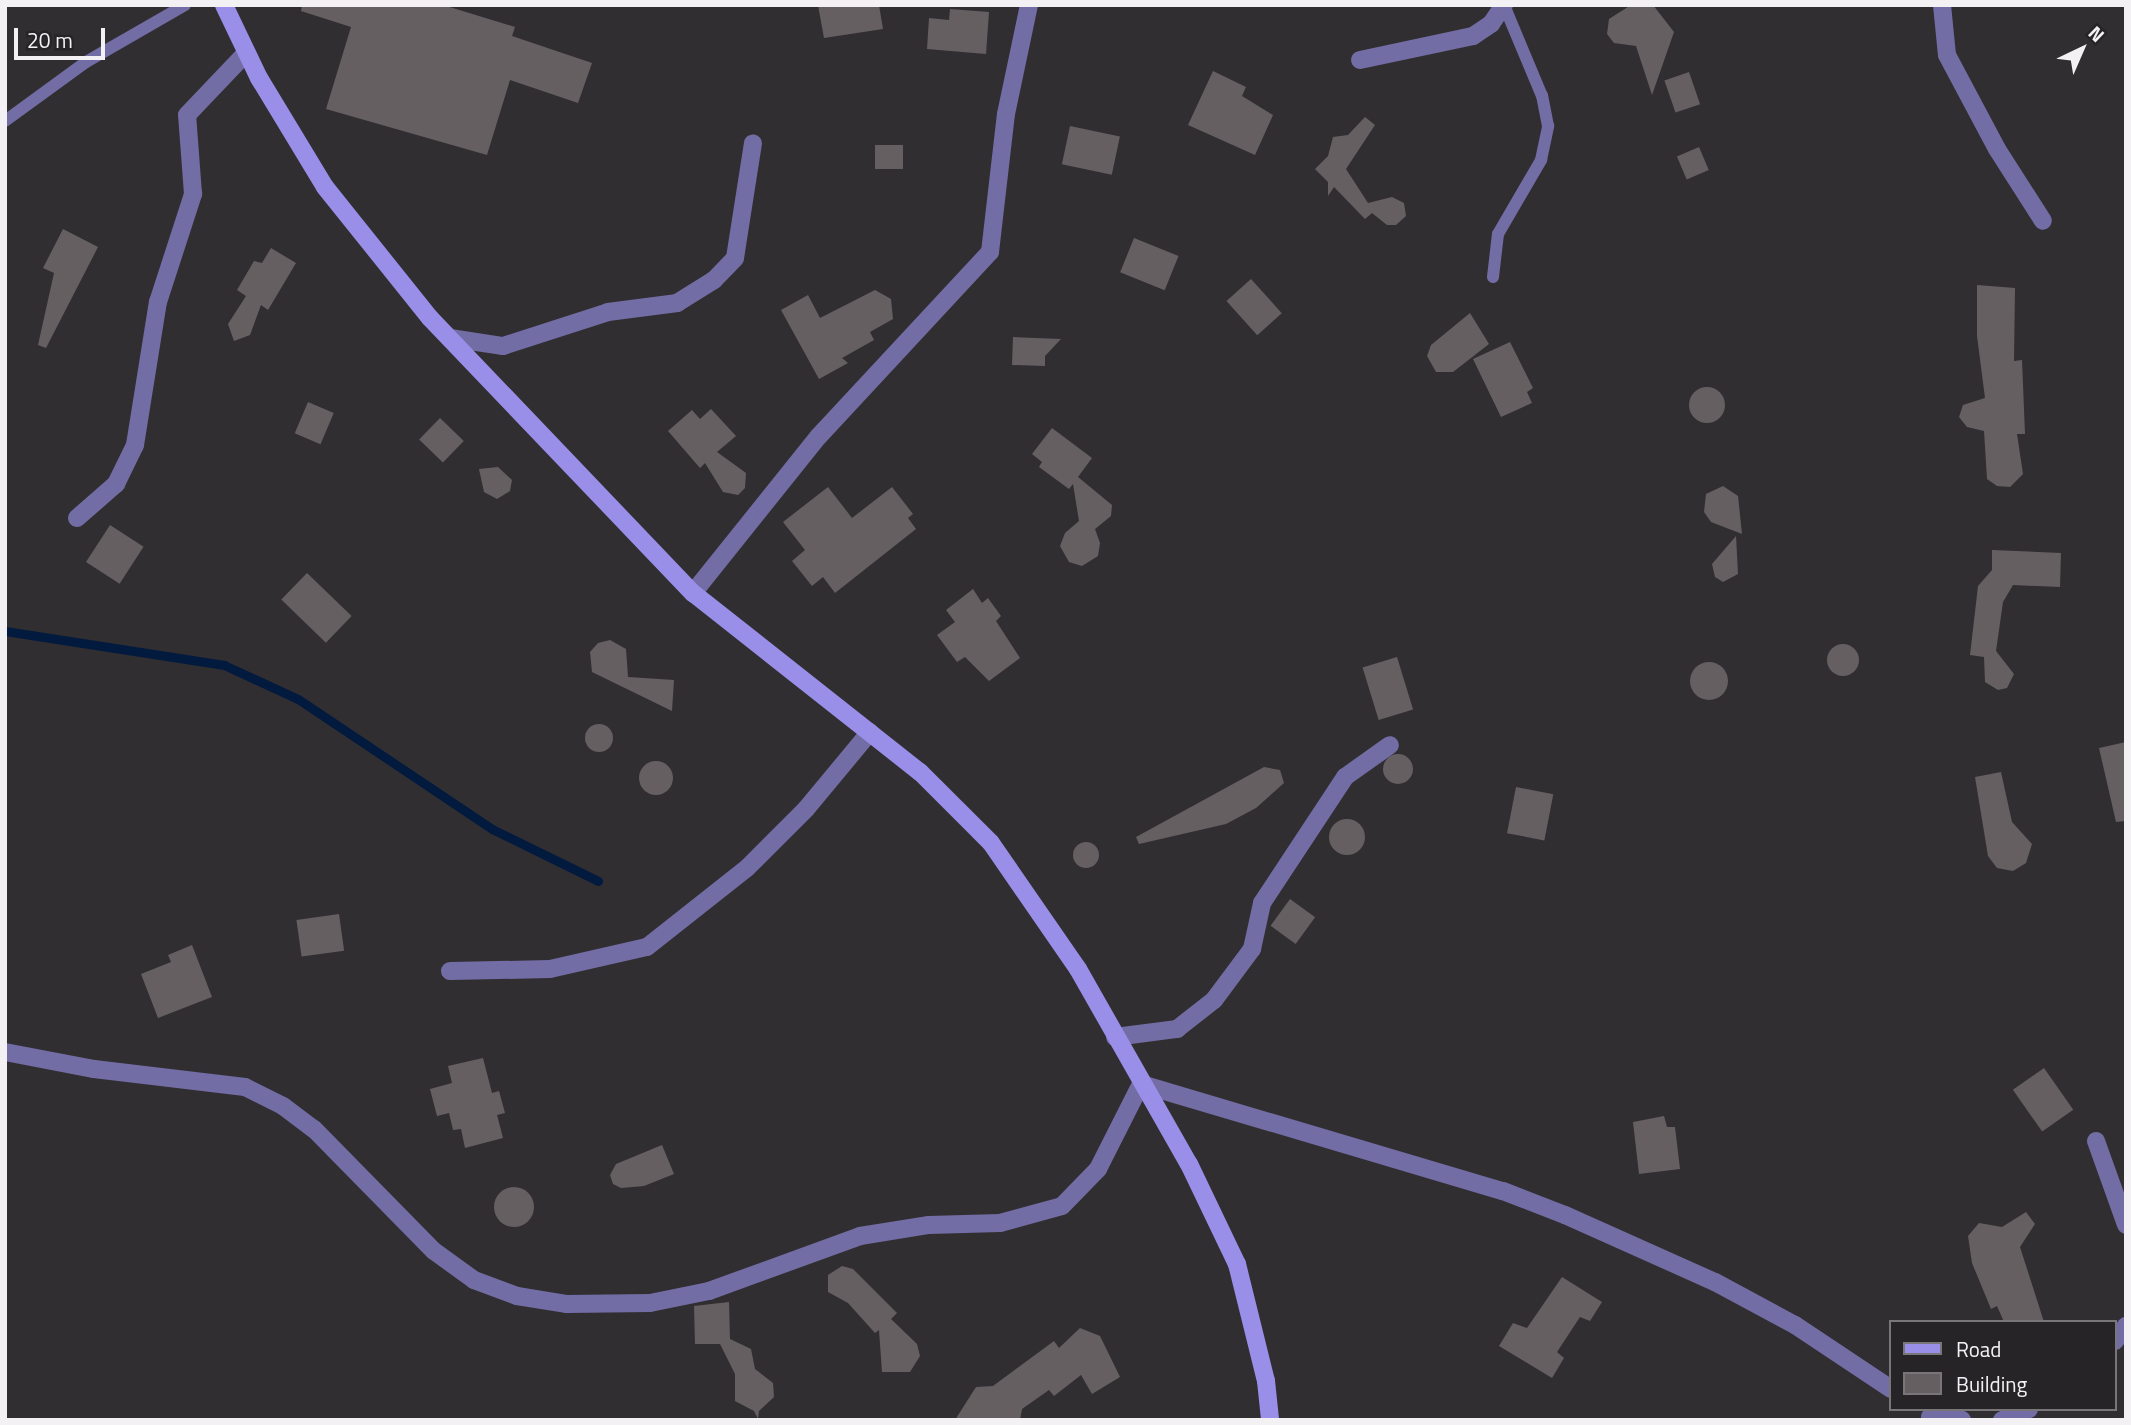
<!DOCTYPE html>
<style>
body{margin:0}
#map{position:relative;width:2131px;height:1425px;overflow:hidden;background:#312e32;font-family:"Titillium Web",sans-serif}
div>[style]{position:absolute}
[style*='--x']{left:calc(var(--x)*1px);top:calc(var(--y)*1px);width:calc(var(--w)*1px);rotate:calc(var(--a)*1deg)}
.stream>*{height:9px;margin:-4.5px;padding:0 4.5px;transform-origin:4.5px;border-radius:4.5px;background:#021a3e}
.building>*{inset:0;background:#655f62;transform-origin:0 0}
.round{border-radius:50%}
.lane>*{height:12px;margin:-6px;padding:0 6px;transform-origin:6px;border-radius:6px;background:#736da5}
.street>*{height:18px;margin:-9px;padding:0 9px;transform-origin:9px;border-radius:9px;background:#736da5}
.secondary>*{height:18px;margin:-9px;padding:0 9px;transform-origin:9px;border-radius:9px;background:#998fe8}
span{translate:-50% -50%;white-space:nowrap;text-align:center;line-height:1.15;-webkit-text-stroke:6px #272428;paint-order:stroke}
.frame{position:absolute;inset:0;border:7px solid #f3f1f4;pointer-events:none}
.legend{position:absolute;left:1889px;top:1320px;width:228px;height:91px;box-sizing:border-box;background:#272428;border:2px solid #79767a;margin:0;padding:9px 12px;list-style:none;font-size:21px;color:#f3f1f4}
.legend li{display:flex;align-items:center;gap:14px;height:35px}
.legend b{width:35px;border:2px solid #79767a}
.north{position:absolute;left:2047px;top:14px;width:70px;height:70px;-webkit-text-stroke:5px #272428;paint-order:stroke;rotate:44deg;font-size:19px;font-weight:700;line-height:28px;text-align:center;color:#f3f1f4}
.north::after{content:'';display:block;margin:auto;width:24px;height:32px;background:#f3f1f4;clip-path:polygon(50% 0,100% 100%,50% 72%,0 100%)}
.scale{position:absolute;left:14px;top:28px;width:91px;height:32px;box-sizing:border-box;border:4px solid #f3f1f4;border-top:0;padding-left:9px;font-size:21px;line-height:24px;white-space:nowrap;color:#f3f1f4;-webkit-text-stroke:5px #272428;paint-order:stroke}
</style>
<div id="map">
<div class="stream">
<div style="--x:5;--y:631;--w:222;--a:8.8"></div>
<div style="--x:224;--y:665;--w:81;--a:24.7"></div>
<div style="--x:298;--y:699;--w:234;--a:33.8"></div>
<div style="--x:492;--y:829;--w:118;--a:26.1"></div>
</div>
<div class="building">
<div style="clip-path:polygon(302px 5px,443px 5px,515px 27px,512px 36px,592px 63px,578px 103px,510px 80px,487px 155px,326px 109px,351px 27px,301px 11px)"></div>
<div style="clip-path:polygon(818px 5px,879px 5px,883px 29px,824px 38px)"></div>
<div style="clip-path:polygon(1631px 5px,1653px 5px,1674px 32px,1652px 95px,1636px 46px,1614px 43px,1607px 34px,1609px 19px)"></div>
<div style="clip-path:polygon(950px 9px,989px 12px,986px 54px,927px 49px,929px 18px,949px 20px)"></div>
<div style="clip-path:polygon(1213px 71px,1246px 87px,1242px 96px,1273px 115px,1255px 155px,1188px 125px)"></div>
<div style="left:1689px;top:72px;width:34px;height:26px;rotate:71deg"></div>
<div style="clip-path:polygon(1365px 117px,1375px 125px,1346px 169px,1368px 203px,1392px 197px,1404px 203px,1406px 216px,1396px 225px,1387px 225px,1372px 213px,1365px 219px,1334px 187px,1328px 196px,1328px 182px,1315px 169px,1328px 156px,1333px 137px,1348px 135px)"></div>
<div style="left:1070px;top:126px;width:51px;height:39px;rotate:12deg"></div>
<div style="left:875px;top:145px;width:28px;height:24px"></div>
<div style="left:1699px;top:147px;width:25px;height:24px;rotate:67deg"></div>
<div style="clip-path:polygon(63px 229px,98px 247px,46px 348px,38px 345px,54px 273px,43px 268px)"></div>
<div style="left:1134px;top:238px;width:48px;height:37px;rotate:22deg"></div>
<div style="clip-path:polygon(271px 248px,296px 263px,268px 310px,261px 305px,250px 335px,234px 341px,228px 324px,246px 296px,237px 290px,254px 261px,262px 263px)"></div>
<div style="left:1251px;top:279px;width:46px;height:33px;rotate:48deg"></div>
<div style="clip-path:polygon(1977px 285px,2015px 288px,2014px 361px,2022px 360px,2025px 434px,2017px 434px,2023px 474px,2010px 487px,1997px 486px,1987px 479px,1984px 431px,1967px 427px,1959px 417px,1963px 405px,1985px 398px,1977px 336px)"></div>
<div style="clip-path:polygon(875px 290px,891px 299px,893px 319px,870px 332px,874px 340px,842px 358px,848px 363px,819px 379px,781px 310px,808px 295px,820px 318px)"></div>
<div style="clip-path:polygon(1470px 313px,1489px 344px,1453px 372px,1436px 372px,1427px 356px,1431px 345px)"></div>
<div style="clip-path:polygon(1013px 337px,1061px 339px,1045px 356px,1045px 366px,1012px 365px)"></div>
<div style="clip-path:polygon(1510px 342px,1533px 388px,1527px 392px,1532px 403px,1501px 417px,1473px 359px)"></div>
<div class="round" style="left:1689px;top:387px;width:36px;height:36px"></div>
<div style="left:308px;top:402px;width:28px;height:34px;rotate:23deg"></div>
<div style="clip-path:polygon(711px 409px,736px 436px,717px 452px,746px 473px,745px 488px,738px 495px,723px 492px,705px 463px,700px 468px,668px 431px,692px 410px,700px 419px)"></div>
<div style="left:440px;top:418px;width:33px;height:30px;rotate:44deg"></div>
<div style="clip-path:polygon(1052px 428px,1092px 458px,1078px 477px,1112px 505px,1111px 516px,1095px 529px,1100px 543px,1098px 556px,1082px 566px,1069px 562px,1060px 546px,1065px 533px,1079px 521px,1073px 484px,1069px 489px,1039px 467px,1042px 462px,1032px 454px)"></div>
<div style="clip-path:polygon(498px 467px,512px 480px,510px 491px,497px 499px,484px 492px,479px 469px)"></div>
<div style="clip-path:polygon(1723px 486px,1738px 496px,1742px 534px,1711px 522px,1704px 512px,1706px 494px)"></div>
<div style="clip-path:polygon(828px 487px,852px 518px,892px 487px,913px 514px,908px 518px,916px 529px,835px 593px,823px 577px,812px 586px,792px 561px,805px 550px,783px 522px)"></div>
<div style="left:110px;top:525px;width:40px;height:44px;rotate:33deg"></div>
<div style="clip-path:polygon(1736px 536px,1738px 574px,1723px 582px,1715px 577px,1712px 564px)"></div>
<div style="clip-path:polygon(1992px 550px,2061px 553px,2060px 587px,2013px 585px,2003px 602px,1996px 651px,2014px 674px,2007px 688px,1998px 690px,1985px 682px,1984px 657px,1970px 655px,1978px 586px,1992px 570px)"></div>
<div style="left:307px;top:573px;width:62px;height:37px;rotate:44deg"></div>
<div style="clip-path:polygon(973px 589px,982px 603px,988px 598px,1001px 616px,996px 621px,1020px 658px,989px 681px,965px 657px,957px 662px,937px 635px,955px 622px,946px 610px)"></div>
<div style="clip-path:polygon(610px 640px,626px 649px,628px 677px,674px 680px,672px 711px,592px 672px,590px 652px,598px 643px)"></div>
<div class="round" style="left:1827px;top:644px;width:32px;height:32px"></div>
<div style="left:1397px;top:657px;width:55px;height:36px;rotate:73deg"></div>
<div class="round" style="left:1690px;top:662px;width:38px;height:38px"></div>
<div class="round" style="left:585px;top:724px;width:28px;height:28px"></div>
<div style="clip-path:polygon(2126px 742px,2126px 821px,2116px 822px,2099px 748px)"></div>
<div class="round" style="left:1383px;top:754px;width:30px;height:30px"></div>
<div class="round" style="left:639px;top:761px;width:34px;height:34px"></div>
<div style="clip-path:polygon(1264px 767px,1280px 770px,1284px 783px,1256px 808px,1226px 824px,1139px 844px,1136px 837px)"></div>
<div style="clip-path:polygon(2001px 772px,2012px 822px,2032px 844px,2026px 863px,2013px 871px,1997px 868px,1988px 856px,1975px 777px)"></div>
<div style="left:1516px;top:787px;width:38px;height:47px;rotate:11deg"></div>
<div class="round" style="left:1329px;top:819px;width:36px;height:36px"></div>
<div class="round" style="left:1073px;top:842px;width:26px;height:26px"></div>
<div style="left:1290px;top:899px;width:31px;height:33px;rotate:36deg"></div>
<div style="left:339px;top:914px;width:37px;height:43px;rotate:82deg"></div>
<div style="clip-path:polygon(192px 945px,212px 997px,158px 1018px,141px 974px,171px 962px,168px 955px)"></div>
<div style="clip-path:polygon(483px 1058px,492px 1093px,499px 1091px,505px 1113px,497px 1115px,503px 1138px,465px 1148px,461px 1129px,453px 1130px,449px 1113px,437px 1116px,430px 1089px,452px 1083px,448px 1066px)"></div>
<div style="left:2044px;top:1068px;width:51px;height:38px;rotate:55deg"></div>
<div style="clip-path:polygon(1664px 1116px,1667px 1127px,1675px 1127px,1680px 1169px,1639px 1174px,1633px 1122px)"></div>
<div style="clip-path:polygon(662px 1145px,674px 1174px,644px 1186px,621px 1188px,613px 1184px,610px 1175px,616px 1164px)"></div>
<div class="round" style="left:494px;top:1187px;width:40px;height:40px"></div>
<div style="clip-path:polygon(2026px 1212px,2035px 1224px,2020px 1247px,2044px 1322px,2004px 1322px,1997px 1306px,1991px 1309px,1972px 1263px,1968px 1236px,1979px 1223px,2002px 1227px)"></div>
<div style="clip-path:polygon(842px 1266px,853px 1269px,897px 1313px,891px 1319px,917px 1344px,920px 1356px,910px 1372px,882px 1372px,879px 1330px,875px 1333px,848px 1303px,828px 1292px,828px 1275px)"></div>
<div style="clip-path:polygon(1562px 1277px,1602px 1302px,1590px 1321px,1580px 1317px,1557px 1352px,1564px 1358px,1552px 1378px,1499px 1346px,1513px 1323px,1527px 1328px)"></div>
<div style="clip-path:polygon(729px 1302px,730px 1339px,751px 1349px,755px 1369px,773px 1383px,774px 1397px,759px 1411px,758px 1419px,754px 1411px,735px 1401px,735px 1374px,720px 1344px,695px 1344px,694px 1306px)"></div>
<div style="clip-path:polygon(1080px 1328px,1100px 1336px,1120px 1377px,1092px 1394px,1081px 1375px,1054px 1396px,1049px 1390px,1022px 1409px,1020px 1420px,955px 1420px,976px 1387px,993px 1386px,1054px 1341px,1059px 1348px)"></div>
</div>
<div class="lane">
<div style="--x:5;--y:121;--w:100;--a:-36.1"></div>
<div style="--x:86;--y:62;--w:114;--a:-29.9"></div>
<div style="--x:1493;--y:277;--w:43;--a:-83.4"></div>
<div style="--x:1498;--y:234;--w:86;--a:-59.8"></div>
<div style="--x:1541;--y:160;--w:35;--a:-78"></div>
<div style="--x:1548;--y:126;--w:31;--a:-101"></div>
<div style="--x:1542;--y:96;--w:99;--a:-112.7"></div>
</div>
<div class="street">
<div style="--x:1942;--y:5;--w:50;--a:84.3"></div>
<div style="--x:1947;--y:55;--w:106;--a:62"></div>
<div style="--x:1997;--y:149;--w:85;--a:57.4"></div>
<div style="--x:1360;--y:60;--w:116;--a:-12"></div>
<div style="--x:1473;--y:36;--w:22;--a:-34"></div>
<div style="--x:1491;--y:24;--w:23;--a:-56"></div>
<div style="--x:450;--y:338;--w:54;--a:8.6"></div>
<div style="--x:503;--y:346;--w:110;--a:-17.9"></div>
<div style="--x:608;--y:312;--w:70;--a:-7.4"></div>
<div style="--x:677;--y:303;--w:44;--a:-31.9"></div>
<div style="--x:714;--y:280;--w:30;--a:-46"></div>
<div style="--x:735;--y:258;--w:116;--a:-81.1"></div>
<div style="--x:77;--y:518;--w:52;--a:-41.1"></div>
<div style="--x:116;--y:484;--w:43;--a:-64"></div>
<div style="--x:135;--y:445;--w:145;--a:-80.9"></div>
<div style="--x:158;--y:302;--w:114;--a:-72"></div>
<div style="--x:193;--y:194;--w:79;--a:-94.3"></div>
<div style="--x:187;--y:115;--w:86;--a:-46.4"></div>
<div style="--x:693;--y:593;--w:201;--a:-51.3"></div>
<div style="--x:819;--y:436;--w:251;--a:-47.1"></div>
<div style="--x:990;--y:252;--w:139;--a:-83.4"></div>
<div style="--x:1006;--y:114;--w:111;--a:-78.1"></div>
<div style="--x:450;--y:971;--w:100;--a:-1.1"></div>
<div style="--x:550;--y:969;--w:99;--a:-12.8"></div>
<div style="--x:647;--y:947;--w:127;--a:-38.3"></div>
<div style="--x:747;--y:868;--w:83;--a:-45"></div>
<div style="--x:806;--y:809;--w:100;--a:-50.3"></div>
<div style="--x:1115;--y:1037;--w:63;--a:-7.4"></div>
<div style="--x:1177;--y:1029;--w:47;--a:-38.1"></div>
<div style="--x:1214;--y:1000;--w:64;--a:-53.3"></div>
<div style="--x:1252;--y:949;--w:47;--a:-77.7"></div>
<div style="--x:1262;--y:903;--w:151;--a:-56.6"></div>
<div style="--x:1345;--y:777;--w:55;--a:-35.4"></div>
<div style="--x:5;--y:1052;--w:91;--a:10.8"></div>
<div style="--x:94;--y:1069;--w:152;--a:6.8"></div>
<div style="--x:245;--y:1087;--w:42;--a:26.6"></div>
<div style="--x:283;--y:1106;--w:39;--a:37"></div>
<div style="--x:314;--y:1129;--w:171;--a:45.5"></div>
<div style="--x:434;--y:1251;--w:49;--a:35.9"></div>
<div style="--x:474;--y:1280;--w:46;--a:20.4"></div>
<div style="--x:517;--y:1296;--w:51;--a:9.1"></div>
<div style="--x:567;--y:1304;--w:83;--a:-0.7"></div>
<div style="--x:650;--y:1303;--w:60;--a:-11.5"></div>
<div style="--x:709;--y:1291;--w:161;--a:-20"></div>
<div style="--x:860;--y:1236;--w:70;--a:-9.1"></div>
<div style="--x:929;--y:1225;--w:71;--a:-1.6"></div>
<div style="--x:1000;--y:1223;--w:64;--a:-15.3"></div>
<div style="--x:1062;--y:1206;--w:52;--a:-45.8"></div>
<div style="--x:1098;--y:1169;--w:95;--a:-63.2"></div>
<div style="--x:1141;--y:1084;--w:377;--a:16.5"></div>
<div style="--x:1503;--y:1191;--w:66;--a:21.2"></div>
<div style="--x:1565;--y:1215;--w:164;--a:24.1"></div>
<div style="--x:1715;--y:1282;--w:91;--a:28.3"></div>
<div style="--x:1795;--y:1325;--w:115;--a:33.7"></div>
<div style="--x:2096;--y:1141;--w:89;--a:70.3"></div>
<div style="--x:2115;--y:1341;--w:19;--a:-54"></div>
<div style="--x:1930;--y:1417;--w:32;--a:5"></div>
<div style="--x:2002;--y:1420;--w:29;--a:-22"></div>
</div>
<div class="secondary">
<div style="--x:224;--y:5;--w:81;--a:64.4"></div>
<div style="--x:259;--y:78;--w:127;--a:58.8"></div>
<div style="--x:325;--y:187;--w:168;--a:51.3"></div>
<div style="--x:430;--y:318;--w:381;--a:46.3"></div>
<div style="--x:693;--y:593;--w:289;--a:38.3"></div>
<div style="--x:920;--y:772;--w:100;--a:45"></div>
<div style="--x:991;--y:843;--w:153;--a:55.4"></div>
<div style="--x:1078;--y:969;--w:224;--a:60.4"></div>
<div style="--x:1189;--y:1164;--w:111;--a:64.4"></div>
<div style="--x:1237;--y:1264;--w:121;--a:76.1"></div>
<div style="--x:1266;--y:1381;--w:39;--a:84"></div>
</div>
<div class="frame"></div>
<ul class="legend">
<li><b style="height:9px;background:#998fe8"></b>Road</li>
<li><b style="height:19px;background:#655f62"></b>Building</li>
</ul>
<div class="north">N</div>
<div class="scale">20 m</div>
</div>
